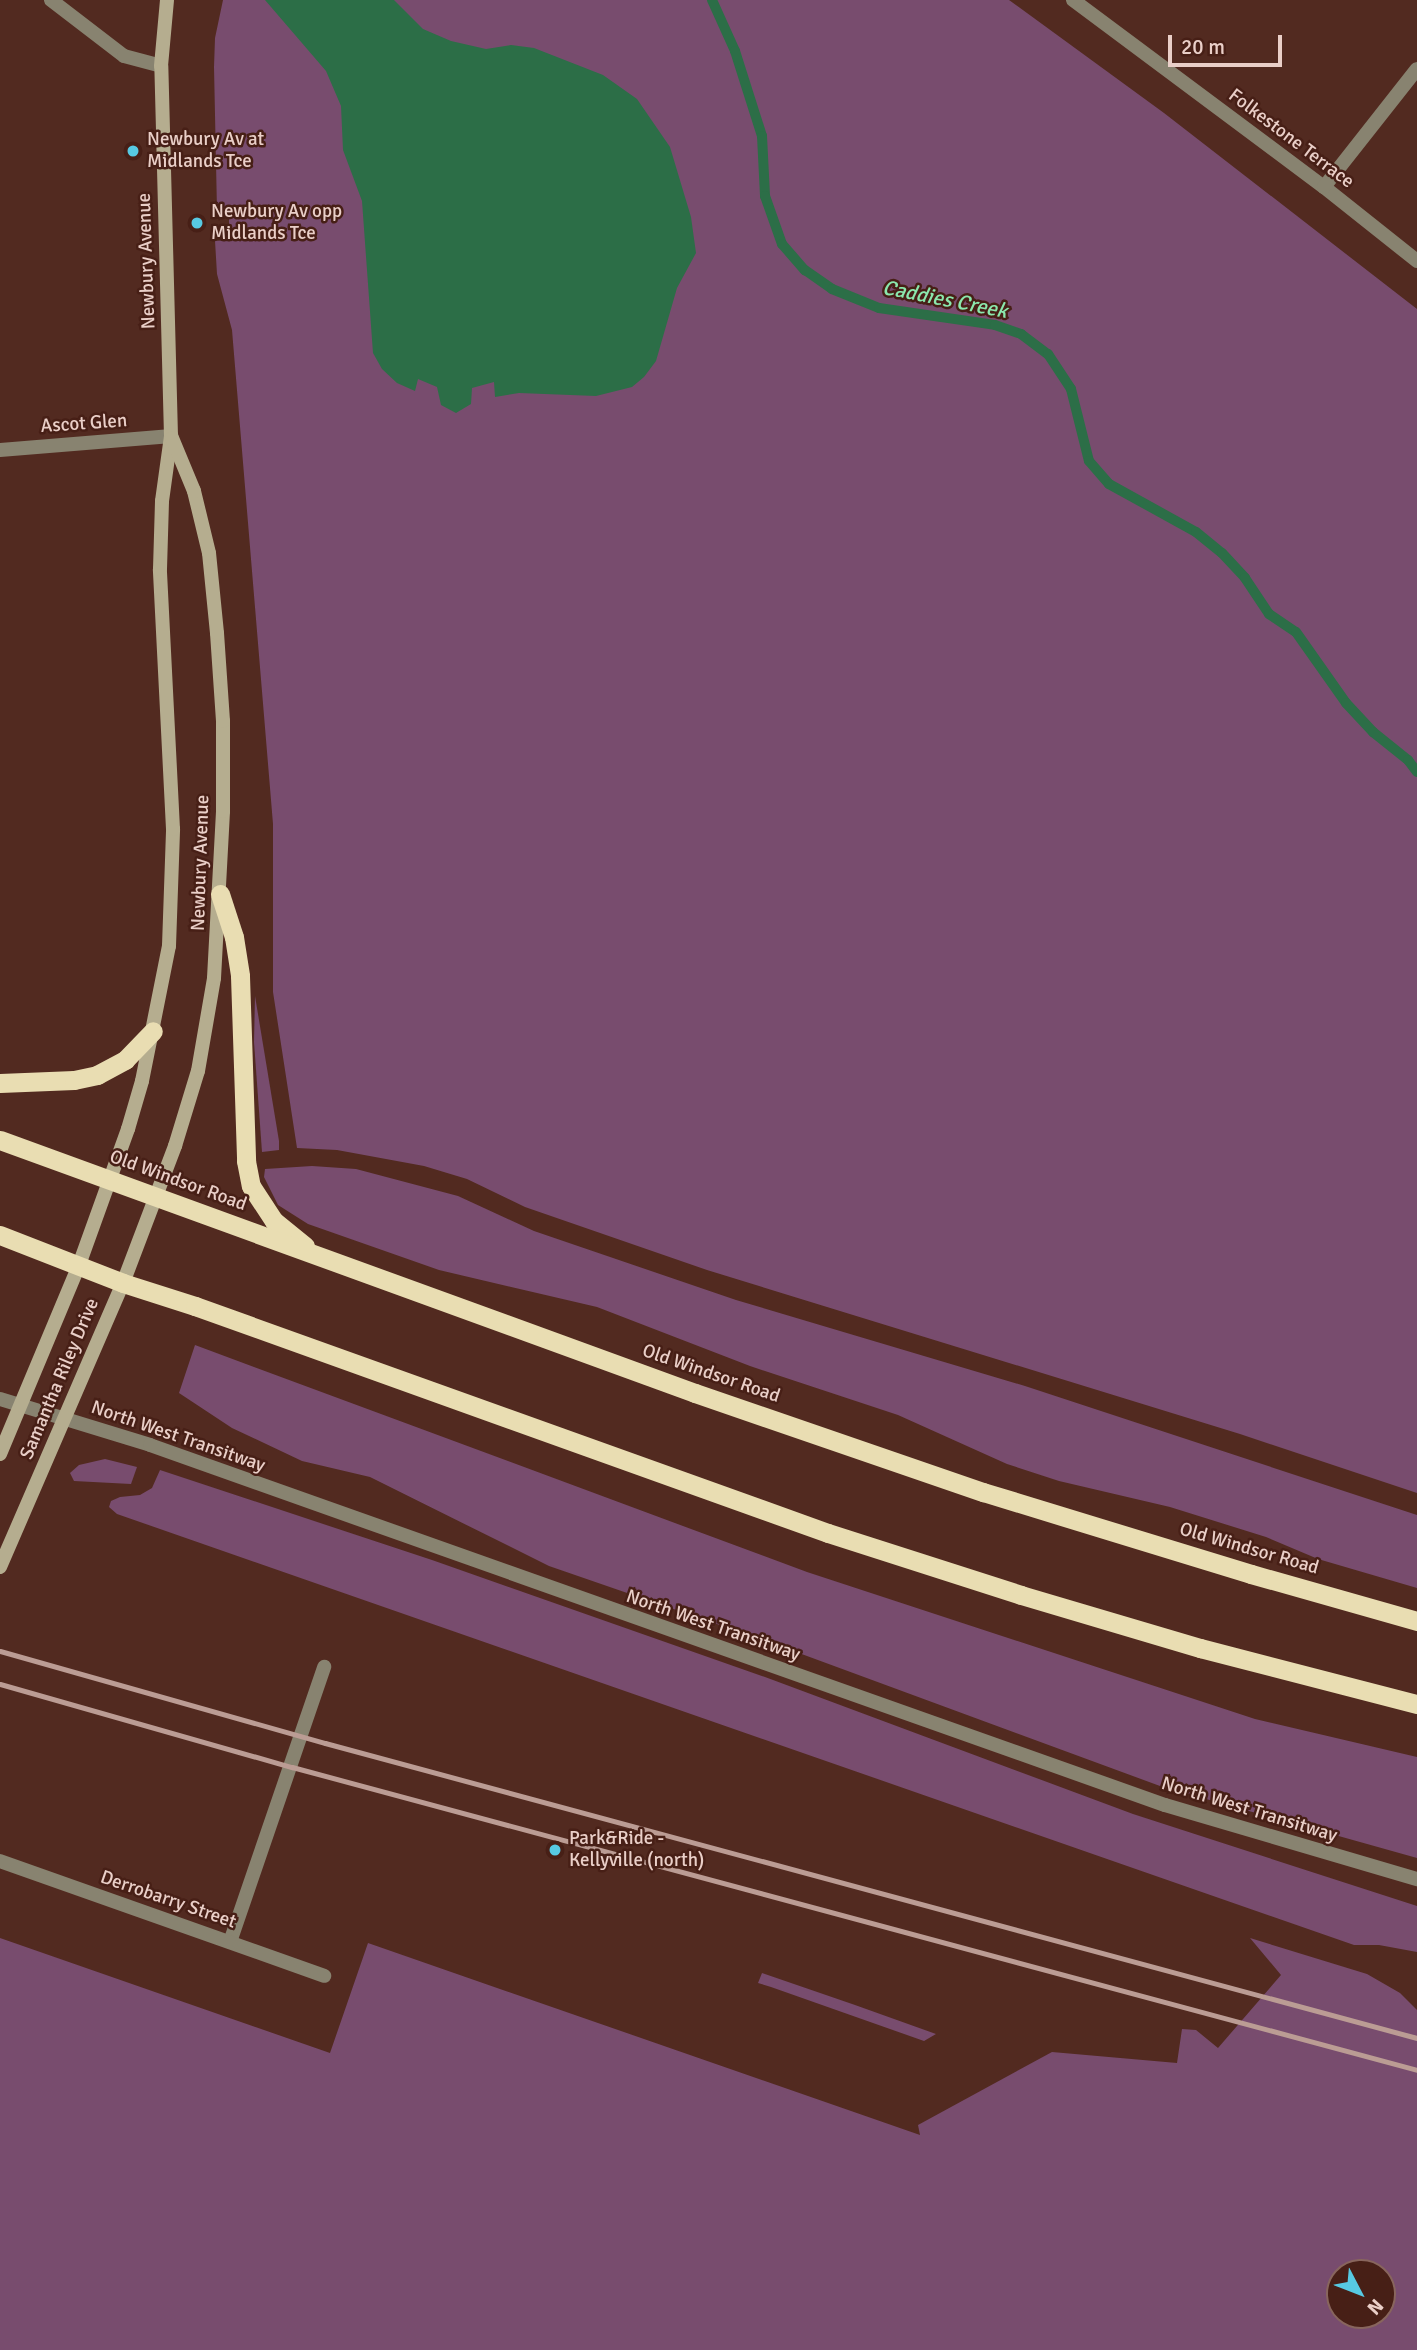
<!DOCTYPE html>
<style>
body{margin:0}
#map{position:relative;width:1417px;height:2350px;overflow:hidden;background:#522a20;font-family:Signika,sans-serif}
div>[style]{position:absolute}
.green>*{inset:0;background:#784c6e}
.water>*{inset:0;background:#2c6e47}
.stream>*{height:10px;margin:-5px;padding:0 5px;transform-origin:5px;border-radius:5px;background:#2c6e47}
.service>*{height:14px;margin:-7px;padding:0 7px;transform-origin:7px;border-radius:7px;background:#888370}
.minor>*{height:14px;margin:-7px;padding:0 7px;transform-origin:7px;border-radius:7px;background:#888370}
.secondary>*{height:14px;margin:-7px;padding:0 7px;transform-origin:7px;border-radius:7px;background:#b5ad8f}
.trunk>*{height:19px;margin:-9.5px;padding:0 9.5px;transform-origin:9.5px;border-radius:9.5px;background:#e9ddb2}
.rail>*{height:5px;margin:-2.5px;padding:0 2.5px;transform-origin:2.5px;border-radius:2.5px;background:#bb9c94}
.dots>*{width:19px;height:19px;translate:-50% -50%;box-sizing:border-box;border:4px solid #471f16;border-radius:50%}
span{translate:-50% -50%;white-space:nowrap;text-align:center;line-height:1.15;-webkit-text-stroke:5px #471f16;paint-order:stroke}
.street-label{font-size:19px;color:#eacfc8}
.poi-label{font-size:19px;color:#eacfc8}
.left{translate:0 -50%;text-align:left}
.water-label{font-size:21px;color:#8be8ad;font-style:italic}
.north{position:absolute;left:1326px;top:2259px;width:70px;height:70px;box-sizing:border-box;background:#471f16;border:2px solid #88655d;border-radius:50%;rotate:132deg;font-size:19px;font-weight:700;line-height:28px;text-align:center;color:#eacfc8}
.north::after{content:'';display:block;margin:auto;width:24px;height:32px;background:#57c9e2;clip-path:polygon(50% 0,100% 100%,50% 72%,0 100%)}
.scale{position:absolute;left:1168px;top:35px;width:114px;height:32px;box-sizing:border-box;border:4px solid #eacfc8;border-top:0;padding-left:9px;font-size:21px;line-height:24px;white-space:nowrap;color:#eacfc8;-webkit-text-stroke:5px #471f16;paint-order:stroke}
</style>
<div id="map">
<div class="green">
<div style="clip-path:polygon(223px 0,1009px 0,1164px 113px,1417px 309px,1417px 1493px,1240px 1434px,707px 1270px,525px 1207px,467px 1179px,424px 1166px,337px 1150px,297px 1148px,273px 992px,273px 824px,232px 330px,217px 274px,215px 241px,229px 240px,229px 211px,217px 211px,214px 67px,215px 38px)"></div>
<div style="clip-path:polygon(255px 996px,279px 1141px,279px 1150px,262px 1152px,254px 1042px)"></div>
<div style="clip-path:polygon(312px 1166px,356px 1169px,458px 1196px,534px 1231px,736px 1300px,1025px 1386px,1417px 1515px,1417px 1588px,1318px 1559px,1266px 1537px,1170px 1507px,1059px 1481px,1007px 1464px,898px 1415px,750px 1366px,597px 1307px,439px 1270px,308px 1224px,278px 1205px,264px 1177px,265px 1169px)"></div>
<div style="clip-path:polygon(195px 1345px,807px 1572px,1255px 1719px,1417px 1757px,1417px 1858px,1160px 1786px,769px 1642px,549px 1566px,370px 1477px,302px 1461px,232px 1428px,179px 1393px)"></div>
<div style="clip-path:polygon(105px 1459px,137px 1467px,131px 1484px,74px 1481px,70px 1473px,79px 1465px)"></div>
<div style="clip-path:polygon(160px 1470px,432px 1560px,765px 1677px,1133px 1814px,1417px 1906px,1417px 1952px,1379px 1945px,1354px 1945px,117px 1514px,109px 1507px,111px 1501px,120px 1497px,140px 1495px,152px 1488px)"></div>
<div style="clip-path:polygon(evenodd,0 1938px,330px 2053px,368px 1943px,920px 2135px,918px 2125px,1052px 2052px,1177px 2063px,1182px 2029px,1196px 2030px,1218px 2048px,1281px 1975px,1250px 1938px,1367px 1974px,1400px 1993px,1417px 2010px,1417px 2350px,0 2350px,0 1938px,1382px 2273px,1382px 2315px,1340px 2315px,1340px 2273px,1382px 2273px)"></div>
<div style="clip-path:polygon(762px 1973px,855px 2005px,936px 2034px,924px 2041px,771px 1987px,758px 1983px)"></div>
</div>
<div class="water">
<div style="clip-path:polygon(265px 0,394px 0,423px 29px,451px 41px,486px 49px,511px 45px,534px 48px,603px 75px,637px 99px,670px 147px,691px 217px,696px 253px,677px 288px,656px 361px,644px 377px,632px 387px,596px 396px,519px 393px,495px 397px,494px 382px,472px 388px,471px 404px,456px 413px,441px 405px,437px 387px,418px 379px,415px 391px,397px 383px,382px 369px,373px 353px,362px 201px,343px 150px,341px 106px,326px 71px)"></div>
</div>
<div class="stream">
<div style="left:712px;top:0;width:56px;rotate:65.7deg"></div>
<div style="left:735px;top:51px;width:89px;rotate:72.4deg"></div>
<div style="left:762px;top:136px;width:60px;rotate:87.1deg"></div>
<div style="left:765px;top:196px;width:51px;rotate:70.5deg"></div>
<div style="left:782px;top:244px;width:35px;rotate:49deg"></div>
<div style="left:805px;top:270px;width:33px;rotate:35deg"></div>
<div style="left:832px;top:289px;width:51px;rotate:22deg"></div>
<div style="left:879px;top:308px;width:117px;rotate:8.3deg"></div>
<div style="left:995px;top:325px;width:28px;rotate:19deg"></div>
<div style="left:1021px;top:334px;width:34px;rotate:37deg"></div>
<div style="left:1048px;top:354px;width:42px;rotate:56.7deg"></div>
<div style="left:1071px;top:389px;width:74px;rotate:76deg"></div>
<div style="left:1089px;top:461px;width:30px;rotate:49deg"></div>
<div style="left:1109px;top:484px;width:99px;rotate:28.9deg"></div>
<div style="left:1196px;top:532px;width:33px;rotate:39deg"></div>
<div style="left:1222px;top:553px;width:34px;rotate:47deg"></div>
<div style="left:1245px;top:578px;width:43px;rotate:56.3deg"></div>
<div style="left:1269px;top:614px;width:32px;rotate:34deg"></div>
<div style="left:1296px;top:632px;width:87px;rotate:54.8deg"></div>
<div style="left:1346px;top:703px;width:40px;rotate:47deg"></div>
<div style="left:1373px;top:732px;width:45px;rotate:38.7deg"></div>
<div style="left:1408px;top:760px;width:15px;rotate:53deg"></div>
</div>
<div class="service">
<div style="left:0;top:1399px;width:157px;rotate:17deg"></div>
<div style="left:150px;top:1445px;width:1077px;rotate:19.53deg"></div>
<div style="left:1165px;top:1805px;width:263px;rotate:16.4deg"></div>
<div style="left:230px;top:1942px;width:291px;rotate:-71.1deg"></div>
</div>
<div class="minor">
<div style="left:51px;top:0;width:92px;rotate:37.5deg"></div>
<div style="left:124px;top:56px;width:38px;rotate:15deg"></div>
<div style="left:1073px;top:0;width:313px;rotate:36.7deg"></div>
<div style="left:1324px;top:187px;width:119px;rotate:38.5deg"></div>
<div style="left:1324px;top:187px;width:150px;rotate:-51.8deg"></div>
<div style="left:0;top:450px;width:172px;rotate:-4.7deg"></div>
<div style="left:0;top:1861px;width:344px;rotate:19.5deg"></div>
</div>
<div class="secondary">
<div style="left:0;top:1454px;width:205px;rotate:-67.3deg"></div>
<div style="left:79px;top:1265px;width:145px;rotate:-70.2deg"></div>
<div style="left:128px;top:1129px;width:50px;rotate:-73.7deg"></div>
<div style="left:142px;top:1081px;width:138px;rotate:-78.7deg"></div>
<div style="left:169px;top:946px;width:117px;rotate:-88deg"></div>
<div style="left:173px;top:829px;width:260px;rotate:-92.9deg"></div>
<div style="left:160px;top:569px;width:68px;rotate:-88.3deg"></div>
<div style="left:162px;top:501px;width:66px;rotate:-82.1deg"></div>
<div style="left:171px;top:436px;width:370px;rotate:-91.5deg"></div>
<div style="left:161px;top:66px;width:66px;rotate:-84.8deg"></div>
<div style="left:0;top:1567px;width:309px;rotate:-66.6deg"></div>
<div style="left:123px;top:1283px;width:147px;rotate:-69.2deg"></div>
<div style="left:175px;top:1146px;width:78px;rotate:-73deg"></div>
<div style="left:198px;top:1071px;width:94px;rotate:-80.2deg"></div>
<div style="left:214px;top:978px;width:167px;rotate:-86.9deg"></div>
<div style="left:223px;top:811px;width:90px;rotate:-90deg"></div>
<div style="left:223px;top:721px;width:88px;rotate:-93.9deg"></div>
<div style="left:217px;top:633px;width:80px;rotate:-95.7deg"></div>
<div style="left:209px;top:553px;width:64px;rotate:-103.6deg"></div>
<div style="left:194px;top:491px;width:57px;rotate:-112.5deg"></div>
</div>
<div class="trunk">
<div style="left:220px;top:894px;width:45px;rotate:72deg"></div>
<div style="left:234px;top:937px;width:39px;rotate:81deg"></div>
<div style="left:240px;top:976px;width:185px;rotate:88.1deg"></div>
<div style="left:246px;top:1161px;width:25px;rotate:79deg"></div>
<div style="left:251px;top:1186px;width:42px;rotate:56.7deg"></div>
<div style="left:274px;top:1221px;width:40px;rotate:39deg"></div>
<div style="left:0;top:1083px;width:74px;rotate:-2.3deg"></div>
<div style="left:74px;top:1080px;width:24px;rotate:-12deg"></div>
<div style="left:97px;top:1075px;width:32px;rotate:-28deg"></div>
<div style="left:125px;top:1060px;width:40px;rotate:-46deg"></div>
<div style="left:0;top:1140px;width:740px;rotate:20deg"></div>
<div style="left:695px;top:1393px;width:305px;rotate:19deg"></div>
<div style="left:983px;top:1492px;width:280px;rotate:17deg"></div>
<div style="left:1251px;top:1574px;width:173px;rotate:15.8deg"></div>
<div style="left:0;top:1235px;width:132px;rotate:21.3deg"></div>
<div style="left:123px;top:1283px;width:76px;rotate:17.7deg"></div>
<div style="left:195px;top:1306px;width:672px;rotate:19.73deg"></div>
<div style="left:828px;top:1533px;width:203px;rotate:17.8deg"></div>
<div style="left:1021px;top:1595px;width:187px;rotate:16.5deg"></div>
<div style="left:1200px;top:1648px;width:224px;rotate:14.5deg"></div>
</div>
<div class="rail">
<div style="left:0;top:1651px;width:338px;rotate:15.8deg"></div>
<div style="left:325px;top:1743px;width:1131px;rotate:15.12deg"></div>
<div style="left:0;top:1684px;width:304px;rotate:15.9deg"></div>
<div style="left:292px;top:1767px;width:1165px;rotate:15.07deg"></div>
</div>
<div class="dots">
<div style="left:133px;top:151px;background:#57c9e2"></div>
<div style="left:197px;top:223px;background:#57c9e2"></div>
<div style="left:555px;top:1850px;background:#57c9e2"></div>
</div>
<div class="street-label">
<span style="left:1291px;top:139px;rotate:37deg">Folkestone Terrace</span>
<span style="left:147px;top:261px;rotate:-92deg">Newbury Avenue</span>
<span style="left:84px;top:424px;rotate:-4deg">Ascot Glen</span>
<span style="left:201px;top:863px;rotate:-88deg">Newbury Avenue</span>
<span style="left:178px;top:1181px;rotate:20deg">Old Windsor Road</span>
<span style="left:711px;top:1374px;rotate:19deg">Old Windsor Road</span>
<span style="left:60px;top:1379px;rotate:-67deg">Samantha Riley Drive</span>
<span style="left:178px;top:1437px;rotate:19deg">North West Transitway</span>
<span style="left:1249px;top:1549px;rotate:16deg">Old Windsor Road</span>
<span style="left:713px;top:1626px;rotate:19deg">North West Transitway</span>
<span style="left:1249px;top:1810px;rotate:17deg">North West Transitway</span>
<span style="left:168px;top:1900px;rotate:19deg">Derrobarry Street</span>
</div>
<div class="poi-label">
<span class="left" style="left:147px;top:151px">Newbury Av at<br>Midlands Tce</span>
<span class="left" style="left:211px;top:223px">Newbury Av opp<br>Midlands Tce</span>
<span class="left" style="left:569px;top:1850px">Park&amp;Ride -<br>Kellyville (north)</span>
</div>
<div class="water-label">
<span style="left:945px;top:299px;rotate:11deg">Caddies Creek</span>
</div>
<div class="north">N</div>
<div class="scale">20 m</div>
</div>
